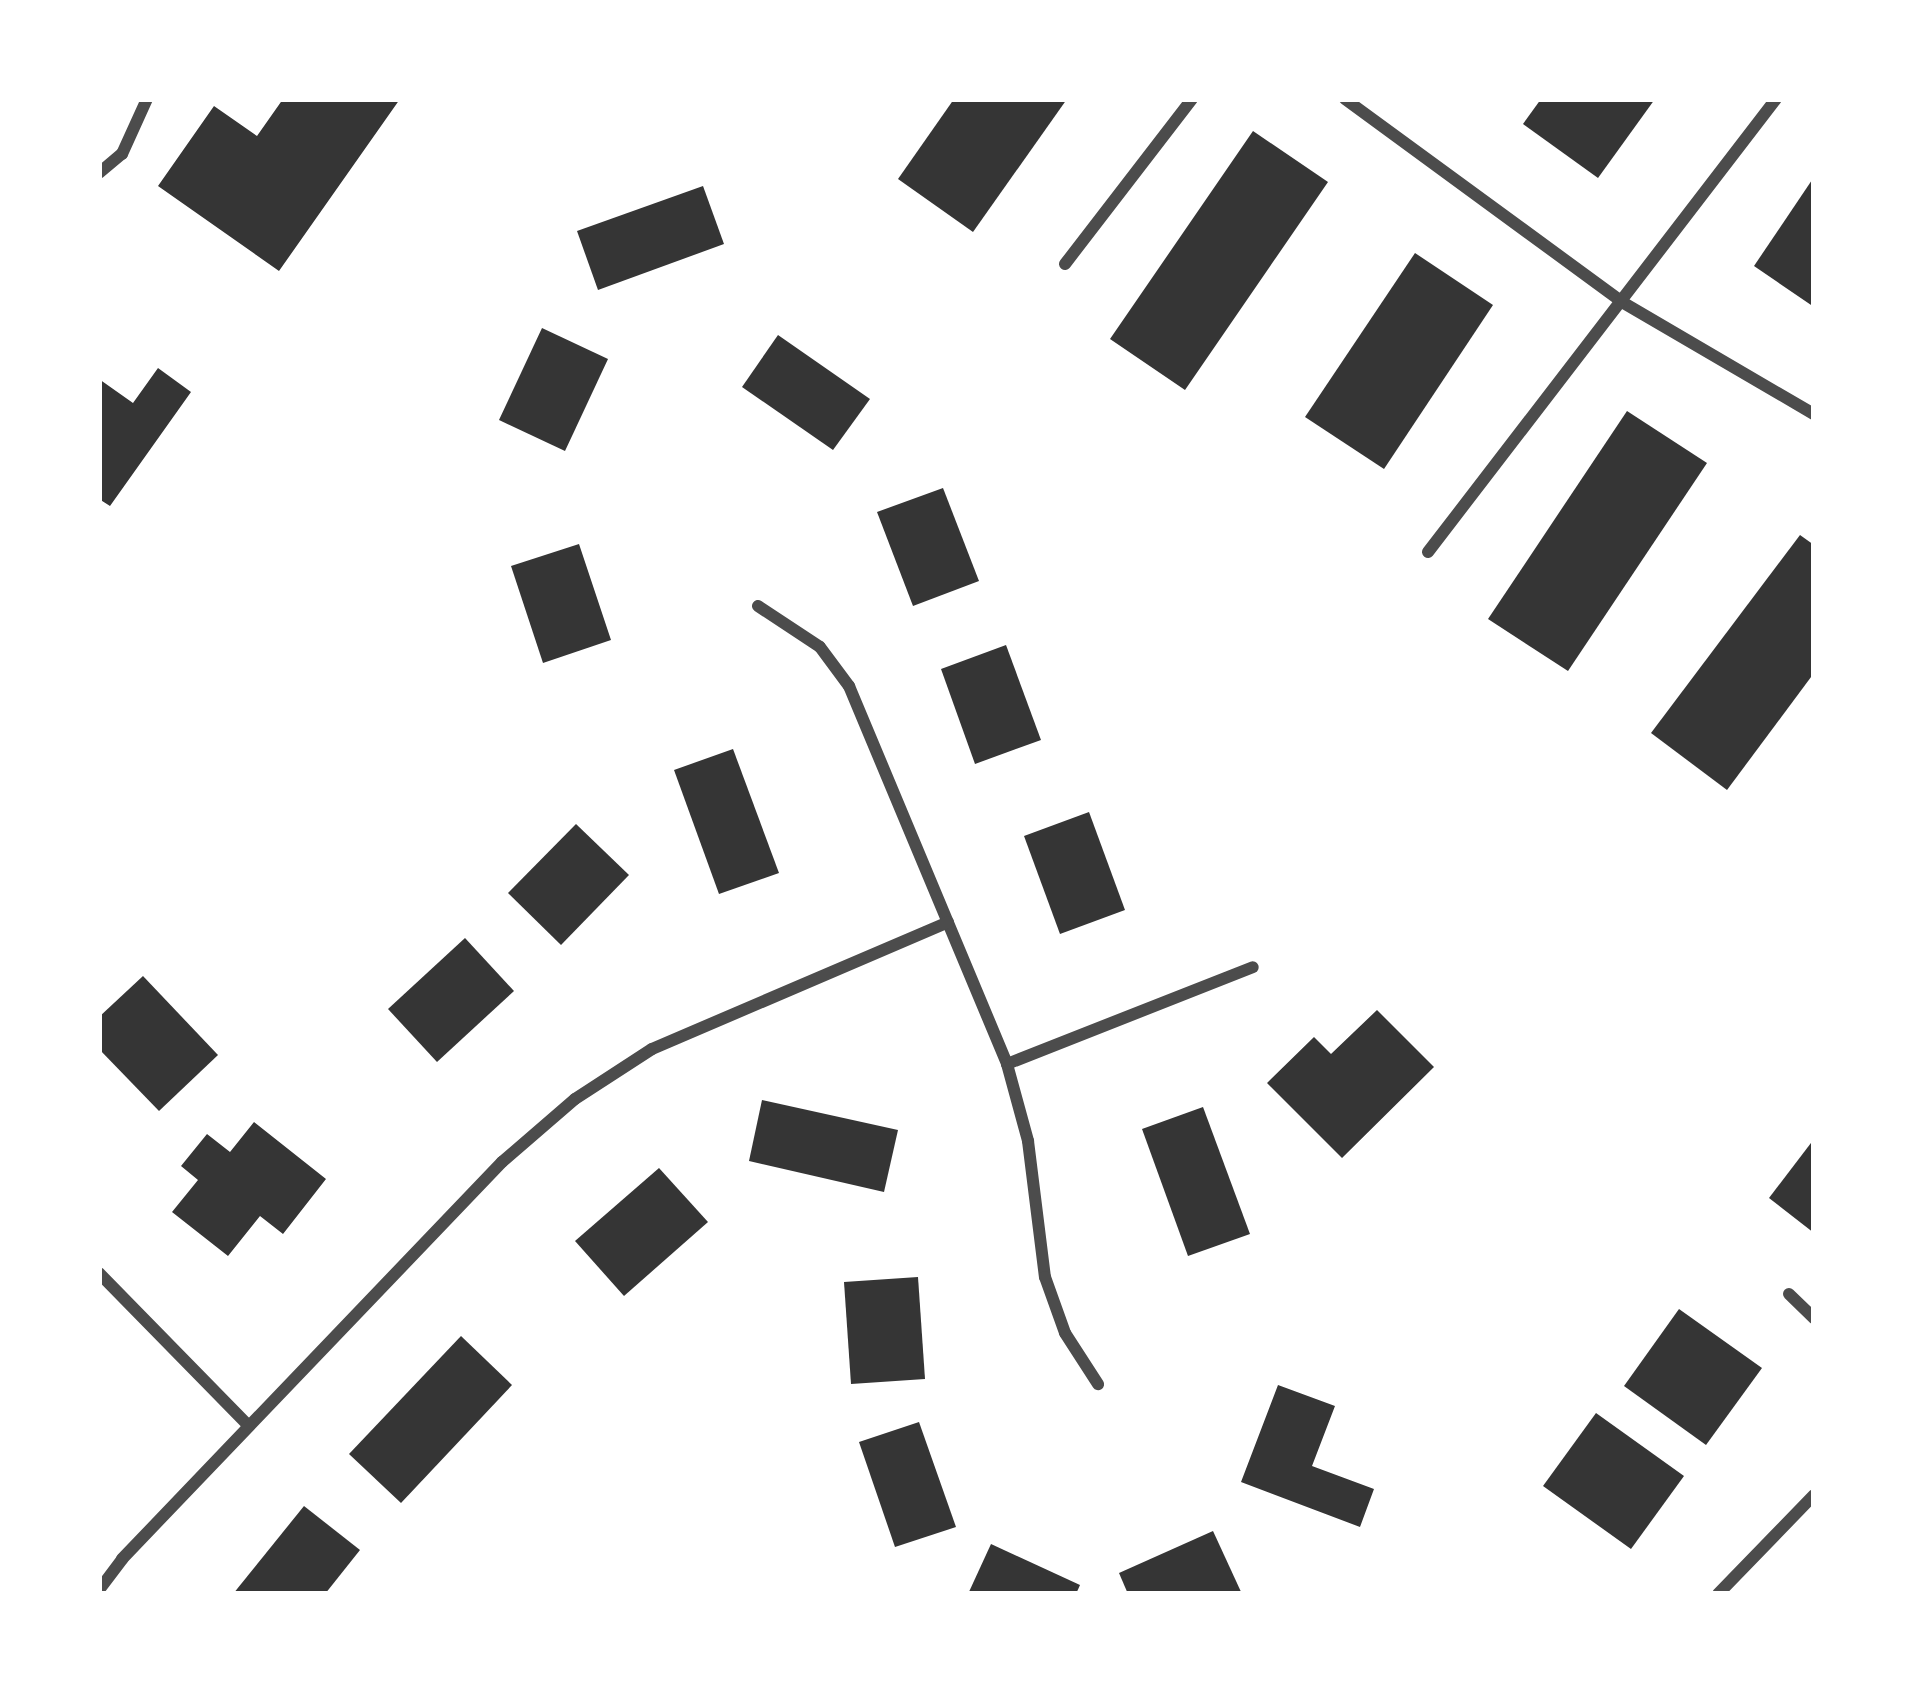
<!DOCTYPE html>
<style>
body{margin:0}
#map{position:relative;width:1913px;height:1693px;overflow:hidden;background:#fff;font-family:Figtree,sans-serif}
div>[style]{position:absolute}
.building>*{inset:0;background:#353535}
.minor>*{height:12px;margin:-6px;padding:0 6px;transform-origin:6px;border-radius:6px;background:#4c4c4c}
span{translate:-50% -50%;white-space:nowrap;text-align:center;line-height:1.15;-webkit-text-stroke:10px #fff;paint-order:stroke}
.frame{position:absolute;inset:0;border:102px solid #fff;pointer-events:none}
</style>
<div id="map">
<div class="building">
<div style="clip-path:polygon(283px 99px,400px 99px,279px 271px,158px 186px,214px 106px,257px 136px)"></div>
<div style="clip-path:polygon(954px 99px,1067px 99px,973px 232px,898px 179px)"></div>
<div style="clip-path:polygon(1541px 99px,1655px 99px,1598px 178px,1523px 124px)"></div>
<div style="clip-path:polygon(1253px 131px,1328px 182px,1185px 390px,1110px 339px)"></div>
<div style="clip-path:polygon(1814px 177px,1814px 307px,1754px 266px)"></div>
<div style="clip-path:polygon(703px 186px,724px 244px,598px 290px,577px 231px)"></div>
<div style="clip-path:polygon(1415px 253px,1493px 305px,1384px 469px,1305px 417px)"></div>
<div style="clip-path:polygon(542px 328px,608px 359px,565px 451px,499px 420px)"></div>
<div style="clip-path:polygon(778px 335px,870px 399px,833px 450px,742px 387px)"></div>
<div style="clip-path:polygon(158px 368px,191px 392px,110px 506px,99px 499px,99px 379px,133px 403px)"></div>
<div style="clip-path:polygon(1627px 411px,1707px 463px,1568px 671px,1488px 619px)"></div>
<div style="clip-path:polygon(943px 488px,979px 581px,913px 606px,877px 512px)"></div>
<div style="clip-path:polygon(1800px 535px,1814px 545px,1814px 673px,1727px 790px,1651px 733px)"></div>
<div style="clip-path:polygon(579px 544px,611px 640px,543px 663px,511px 566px)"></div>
<div style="clip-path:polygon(1006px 645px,1041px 740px,975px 764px,941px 669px)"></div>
<div style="clip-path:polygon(733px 749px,779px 873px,719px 894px,674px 770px)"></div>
<div style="clip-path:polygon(1089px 812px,1125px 910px,1060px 934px,1024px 836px)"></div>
<div style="clip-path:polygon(576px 824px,629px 875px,561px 945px,508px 893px)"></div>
<div style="clip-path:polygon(465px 938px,514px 991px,437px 1062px,388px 1009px)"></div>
<div style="clip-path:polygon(143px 976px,218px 1055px,159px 1111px,99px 1049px,99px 1017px)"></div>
<div style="clip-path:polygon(1377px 1010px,1434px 1067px,1342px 1158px,1267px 1083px,1314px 1037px,1331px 1054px)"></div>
<div style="clip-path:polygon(762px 1100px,898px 1130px,884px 1192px,749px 1161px)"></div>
<div style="clip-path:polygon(1203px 1107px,1250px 1234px,1188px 1256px,1142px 1129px)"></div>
<div style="clip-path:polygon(254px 1122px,326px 1179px,283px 1234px,260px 1216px,228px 1256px,172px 1212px,198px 1180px,181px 1166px,207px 1134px,230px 1152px)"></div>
<div style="clip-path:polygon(1814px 1139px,1814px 1233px,1769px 1198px)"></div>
<div style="clip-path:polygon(659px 1168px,708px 1222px,624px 1296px,575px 1241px)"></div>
<div style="clip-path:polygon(918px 1277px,925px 1379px,851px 1384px,844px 1282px)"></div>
<div style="clip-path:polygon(1679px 1309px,1762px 1368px,1706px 1445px,1624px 1386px)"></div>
<div style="clip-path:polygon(461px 1336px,512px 1385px,401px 1503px,349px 1454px)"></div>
<div style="clip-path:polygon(1278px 1385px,1335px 1406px,1312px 1466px,1374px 1489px,1360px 1527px,1241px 1482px)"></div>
<div style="clip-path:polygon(1596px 1413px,1684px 1476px,1631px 1549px,1543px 1486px)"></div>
<div style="clip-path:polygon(919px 1422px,956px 1527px,895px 1547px,859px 1442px)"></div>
<div style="clip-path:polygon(304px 1506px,360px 1550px,325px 1594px,233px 1594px)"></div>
<div style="clip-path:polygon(1213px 1531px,1242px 1594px,1128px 1594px,1119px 1573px)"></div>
<div style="clip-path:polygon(991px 1544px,1080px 1585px,1076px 1594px,968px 1594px)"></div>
</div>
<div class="minor">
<div style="left:1345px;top:99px;width:343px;rotate:36.2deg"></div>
<div style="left:1622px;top:302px;width:222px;rotate:30.3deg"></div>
<div style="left:99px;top:173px;width:30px;rotate:-40deg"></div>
<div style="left:122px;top:154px;width:60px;rotate:-65.6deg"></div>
<div style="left:1065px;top:264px;width:208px;rotate:-52.4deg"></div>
<div style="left:1428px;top:552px;width:571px;rotate:-52.47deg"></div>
<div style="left:758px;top:606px;width:74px;rotate:33.5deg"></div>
<div style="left:820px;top:647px;width:49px;rotate:53.4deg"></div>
<div style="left:849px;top:686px;width:410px;rotate:67.3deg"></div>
<div style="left:1007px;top:1064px;width:80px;rotate:74.7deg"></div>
<div style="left:1028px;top:1141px;width:137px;rotate:82.9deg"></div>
<div style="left:1045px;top:1277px;width:59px;rotate:70.3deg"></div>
<div style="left:1065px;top:1333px;width:61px;rotate:57.1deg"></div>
<div style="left:1007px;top:1064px;width:264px;rotate:-21.5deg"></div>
<div style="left:99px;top:1273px;width:214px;rotate:45.6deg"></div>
<div style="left:1789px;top:1294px;width:35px;rotate:44deg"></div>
<div style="left:99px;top:1590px;width:39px;rotate:-53deg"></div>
<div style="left:122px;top:1559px;width:550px;rotate:-46.25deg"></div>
<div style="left:502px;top:1162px;width:96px;rotate:-40.8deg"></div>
<div style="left:575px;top:1099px;width:92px;rotate:-33deg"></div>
<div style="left:652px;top:1049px;width:322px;rotate:-23.2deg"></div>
<div style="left:1718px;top:1594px;width:138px;rotate:-45.9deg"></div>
</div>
<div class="frame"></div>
</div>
